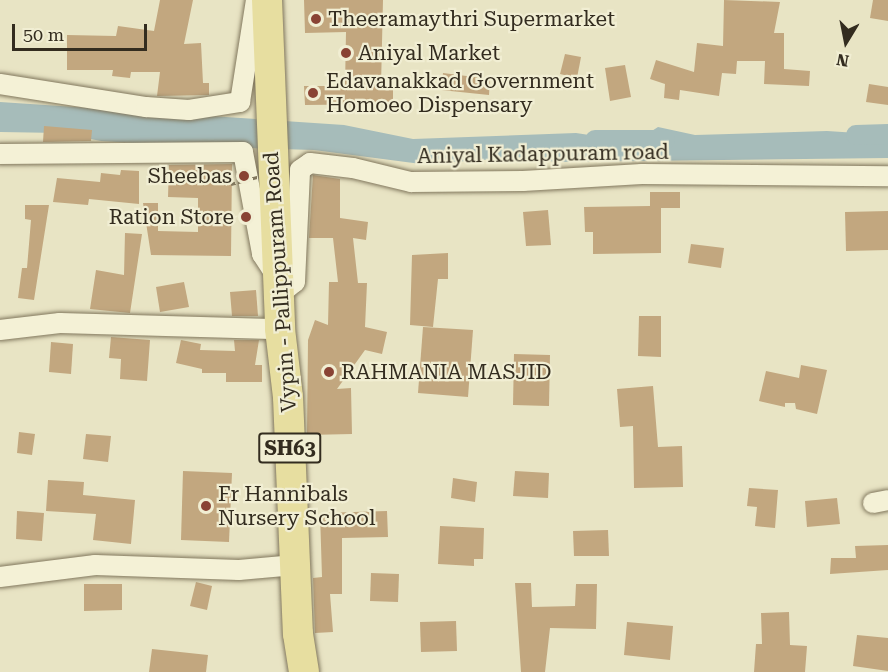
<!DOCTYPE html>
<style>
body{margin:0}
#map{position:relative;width:888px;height:672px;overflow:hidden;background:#e8e4c4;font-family:"Roboto Serif",serif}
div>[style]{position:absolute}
.water>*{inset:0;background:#a6bcba}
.canal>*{height:20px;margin:-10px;padding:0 10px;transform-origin:10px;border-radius:10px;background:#a6bcba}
.building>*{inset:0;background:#c2a77f}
.roads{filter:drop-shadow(0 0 2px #81775d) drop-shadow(0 0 2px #81775d)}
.street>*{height:20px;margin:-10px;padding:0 10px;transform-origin:10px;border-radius:10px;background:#f4f1d6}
.primary>*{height:30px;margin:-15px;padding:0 15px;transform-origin:15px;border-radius:15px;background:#e7dea0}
.path-bridge>*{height:3px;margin-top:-1.5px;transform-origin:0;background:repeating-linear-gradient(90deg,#81775d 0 4.5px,transparent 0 7.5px)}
.dots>*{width:16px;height:16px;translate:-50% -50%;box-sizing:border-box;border:3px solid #f1eed3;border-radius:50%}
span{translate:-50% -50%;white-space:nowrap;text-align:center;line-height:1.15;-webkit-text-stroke:4.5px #f1eed3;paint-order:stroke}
.shield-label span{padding:2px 4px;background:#f1eed3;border:2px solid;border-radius:4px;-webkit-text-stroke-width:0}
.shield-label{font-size:20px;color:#332c1f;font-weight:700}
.poi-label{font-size:21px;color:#332c1f}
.left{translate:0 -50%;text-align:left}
.right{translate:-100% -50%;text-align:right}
.street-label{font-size:21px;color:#332c1f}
.north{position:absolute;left:816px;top:12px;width:60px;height:60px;-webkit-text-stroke:4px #f1eed3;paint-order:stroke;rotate:190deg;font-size:16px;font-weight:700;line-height:24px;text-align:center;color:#332c1f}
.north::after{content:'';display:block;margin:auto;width:21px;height:27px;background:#332c1f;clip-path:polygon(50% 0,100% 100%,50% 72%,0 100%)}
.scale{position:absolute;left:12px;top:24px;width:135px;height:27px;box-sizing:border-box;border:3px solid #332c1f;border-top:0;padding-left:8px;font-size:18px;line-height:21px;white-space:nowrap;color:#332c1f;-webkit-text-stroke:4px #f1eed3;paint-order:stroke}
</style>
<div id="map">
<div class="water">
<div style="clip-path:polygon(0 102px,344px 125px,413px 139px,576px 133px,635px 142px,658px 127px,695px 135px,827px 131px,888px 135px,888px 158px,555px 162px,528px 157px,421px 164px,314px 150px,181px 146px,101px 141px,60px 133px,0 132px)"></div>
</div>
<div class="canal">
<div style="left:856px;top:135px;width:32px;rotate:-2deg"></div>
<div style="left:595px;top:140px;width:70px"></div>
</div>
<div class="building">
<div style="clip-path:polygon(160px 0,193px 0,184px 44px,201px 43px,203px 83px,209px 83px,209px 95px,157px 96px,160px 72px,131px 72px,130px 78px,112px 76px,113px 70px,67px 70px,67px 35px,116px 36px,118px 26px,154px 31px)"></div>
<div style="clip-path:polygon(304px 0,383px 0,381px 86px,393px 86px,393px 104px,305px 105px,304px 86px,345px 86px,346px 32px,305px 33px)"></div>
<div style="clip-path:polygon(724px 0,780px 2px,774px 33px,784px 33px,784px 69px,810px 71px,809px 86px,764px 84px,765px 61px,737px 61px,736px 74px,722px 73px,719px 96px,680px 90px,679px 100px,664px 98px,665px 84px,650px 79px,656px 60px,694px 72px,697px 43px,723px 46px)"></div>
<div style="clip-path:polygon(873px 0,888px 0,888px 21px,870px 18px)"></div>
<div style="clip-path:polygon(565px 54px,581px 57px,577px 78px,560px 74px)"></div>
<div style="clip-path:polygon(625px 65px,631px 97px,610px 101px,605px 68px)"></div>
<div style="clip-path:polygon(443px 73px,490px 79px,489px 95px,441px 90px)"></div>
<div style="clip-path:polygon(869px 84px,888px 87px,888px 105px,866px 102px)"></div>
<div style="clip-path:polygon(44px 126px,92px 130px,91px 141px,43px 142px)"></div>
<div style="clip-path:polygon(232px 164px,231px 256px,151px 255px,143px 203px,158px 203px,158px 231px,198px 232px,198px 198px,168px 197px,169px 165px)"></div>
<div style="clip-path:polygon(121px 170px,139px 171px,139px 204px,89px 199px,88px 205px,53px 202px,57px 178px,100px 182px,101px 173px,120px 175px)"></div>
<div style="clip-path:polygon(313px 175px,340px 179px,340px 218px,368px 222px,366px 240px,353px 238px,358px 283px,367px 283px,365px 327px,387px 332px,382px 354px,365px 350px,337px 389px,351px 388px,352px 434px,307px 435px,308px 340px,315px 320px,328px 325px,329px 282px,338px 282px,333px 238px,309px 238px)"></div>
<div style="clip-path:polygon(650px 192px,680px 192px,680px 208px,661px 208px,661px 253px,593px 254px,593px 232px,585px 232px,584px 207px,650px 206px)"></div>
<div style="clip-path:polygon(25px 205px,49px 205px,34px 300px,18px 298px,22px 268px,27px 268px,31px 220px,25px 219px)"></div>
<div style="clip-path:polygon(548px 210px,551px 245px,526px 246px,523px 212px)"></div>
<div style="clip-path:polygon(888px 211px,888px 250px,846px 251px,845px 212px)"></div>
<div style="clip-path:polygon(125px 233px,142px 234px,130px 313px,90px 309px,96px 270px,124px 275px)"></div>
<div style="clip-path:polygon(691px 244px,724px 248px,721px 268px,688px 263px)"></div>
<div style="clip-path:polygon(448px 253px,448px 279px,438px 279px,433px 327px,410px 325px,412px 255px)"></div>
<div style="clip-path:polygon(184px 282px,189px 307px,160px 312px,156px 287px)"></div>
<div style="clip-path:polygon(256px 290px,258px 316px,232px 316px,230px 292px)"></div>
<div style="clip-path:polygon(639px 316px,661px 316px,661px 357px,638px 356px)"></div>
<div style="clip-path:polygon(423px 327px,473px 330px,468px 397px,418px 393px)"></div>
<div style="clip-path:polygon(111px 337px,150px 340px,147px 381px,120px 379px,121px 359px,109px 358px)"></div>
<div style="clip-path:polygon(181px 340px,201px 344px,200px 350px,235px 351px,234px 340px,259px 340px,255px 365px,262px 365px,262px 382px,226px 382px,226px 373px,202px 373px,202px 369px,176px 363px)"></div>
<div style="clip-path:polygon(51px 342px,73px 344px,71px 374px,49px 372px)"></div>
<div style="clip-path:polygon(514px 354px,550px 355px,549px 406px,513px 405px)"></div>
<div style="clip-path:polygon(801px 365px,827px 370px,817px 414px,796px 409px,795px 403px,785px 403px,785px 407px,759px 401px,766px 371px,799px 378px)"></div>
<div style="clip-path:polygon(653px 386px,658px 447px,682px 446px,683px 487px,634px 488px,633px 426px,620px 427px,617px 389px)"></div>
<div style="clip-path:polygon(19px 432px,35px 434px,32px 455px,17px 453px)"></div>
<div style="clip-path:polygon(86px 434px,111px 436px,108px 462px,83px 459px)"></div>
<div style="clip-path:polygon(183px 471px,232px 473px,229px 542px,181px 540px)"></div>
<div style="clip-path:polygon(515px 471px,549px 473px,548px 498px,513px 496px)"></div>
<div style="clip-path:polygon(453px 478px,477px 482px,475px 502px,451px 498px)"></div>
<div style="clip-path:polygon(48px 480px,84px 482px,83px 495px,135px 500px,131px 544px,93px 540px,96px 514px,46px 511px)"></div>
<div style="clip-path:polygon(749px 488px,778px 490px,775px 528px,755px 526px,757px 507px,747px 506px)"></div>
<div style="clip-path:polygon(837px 498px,840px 524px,807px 527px,805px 501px)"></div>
<div style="clip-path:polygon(17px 511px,44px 513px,42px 541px,16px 539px)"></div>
<div style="clip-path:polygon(387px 511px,388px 537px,342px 538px,342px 594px,330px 594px,333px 632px,315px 633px,313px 578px,322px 577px,320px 513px)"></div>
<div style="clip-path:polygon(440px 526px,484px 528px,483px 559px,474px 559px,474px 566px,438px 564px)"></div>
<div style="clip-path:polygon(608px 530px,609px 556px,574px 556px,573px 531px)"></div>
<div style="clip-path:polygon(888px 545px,888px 570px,830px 574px,831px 558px,856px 558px,855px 546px)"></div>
<div style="clip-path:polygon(371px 573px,399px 574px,398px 602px,370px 601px)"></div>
<div style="clip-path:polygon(196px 582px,212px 586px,207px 610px,190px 606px)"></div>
<div style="clip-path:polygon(515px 583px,531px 583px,532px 607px,575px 606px,576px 584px,597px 584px,596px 629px,550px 628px,545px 672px,521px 672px)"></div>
<div style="clip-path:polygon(84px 584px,122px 584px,122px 610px,84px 611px)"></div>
<div style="clip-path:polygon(789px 612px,790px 645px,807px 646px,805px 672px,754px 672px,756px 644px,762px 644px,761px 613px)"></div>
<div style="clip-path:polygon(456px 621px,457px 651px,421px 652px,420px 622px)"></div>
<div style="clip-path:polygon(627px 622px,673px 626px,670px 660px,624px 655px)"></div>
<div style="clip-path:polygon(857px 635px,888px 638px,888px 671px,853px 666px)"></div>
<div style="clip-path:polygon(152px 649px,208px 655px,206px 672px,149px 672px)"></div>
</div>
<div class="roads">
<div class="street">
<div style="left:0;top:84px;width:148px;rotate:9deg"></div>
<div style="left:146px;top:107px;width:43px;rotate:4deg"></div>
<div style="left:189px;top:110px;width:52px;rotate:-8.9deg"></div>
<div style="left:240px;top:102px;width:103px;rotate:-81.1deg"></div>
<div style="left:0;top:154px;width:243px;rotate:-0.5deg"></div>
<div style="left:243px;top:152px;width:104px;rotate:79.4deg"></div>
<div style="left:262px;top:254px;width:24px;rotate:57deg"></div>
<div style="left:280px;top:294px;width:19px;rotate:-39deg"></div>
<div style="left:295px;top:282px;width:112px;rotate:-87.4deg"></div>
<div style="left:300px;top:170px;width:12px;rotate:-35deg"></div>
<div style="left:310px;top:163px;width:43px;rotate:6.6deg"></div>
<div style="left:353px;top:168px;width:60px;rotate:13.6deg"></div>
<div style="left:411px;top:182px;width:112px;rotate:-0.5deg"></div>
<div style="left:523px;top:181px;width:119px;rotate:-3.4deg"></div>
<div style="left:642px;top:174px;width:246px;rotate:0.5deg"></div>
<div style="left:0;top:330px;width:60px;rotate:-6.7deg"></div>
<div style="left:60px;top:323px;width:220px;rotate:1.6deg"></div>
<div style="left:873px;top:503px;width:15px;rotate:-11deg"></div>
<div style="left:0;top:577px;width:96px;rotate:-7.2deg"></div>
<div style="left:95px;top:565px;width:144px;rotate:2deg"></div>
<div style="left:239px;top:570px;width:56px;rotate:-5.1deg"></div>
</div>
<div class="primary">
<div style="left:267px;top:0;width:329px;rotate:87.7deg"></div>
<div style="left:280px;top:329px;width:68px;rotate:83.3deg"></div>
<div style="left:288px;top:397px;width:237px;rotate:87.6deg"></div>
<div style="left:298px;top:634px;width:38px;rotate:81deg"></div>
</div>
</div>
<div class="path-bridge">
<div style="left:231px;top:184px;width:28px;rotate:-15deg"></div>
</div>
<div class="dots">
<div style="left:316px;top:19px;background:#894334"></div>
<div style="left:346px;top:53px;background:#894334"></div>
<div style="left:313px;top:93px;background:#894334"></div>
<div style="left:244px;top:176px;background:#894334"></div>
<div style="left:246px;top:217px;background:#894334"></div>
<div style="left:329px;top:372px;background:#894334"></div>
<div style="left:206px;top:506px;background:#894334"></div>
</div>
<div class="shield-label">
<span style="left:290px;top:448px">SH63</span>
</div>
<div class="poi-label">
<span class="left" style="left:328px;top:19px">Theeramaythri Supermarket</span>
<span class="left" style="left:358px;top:53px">Aniyal Market</span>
<span class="left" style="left:326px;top:93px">Edavanakkad Government<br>Homoeo Dispensary</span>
<span class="right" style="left:232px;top:176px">Sheebas</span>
<span class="right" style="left:234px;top:217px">Ration Store</span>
<span class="left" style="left:341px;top:372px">RAHMANIA MASJID</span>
<span class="left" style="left:218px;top:506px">Fr Hannibals<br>Nursery School</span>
</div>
<div class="street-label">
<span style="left:543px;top:154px;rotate:-1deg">Aniyal Kadappuram road</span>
<span style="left:280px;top:282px;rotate:-94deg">Vypin - Pallippuram Road</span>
</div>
<div class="north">N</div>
<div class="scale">50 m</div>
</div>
